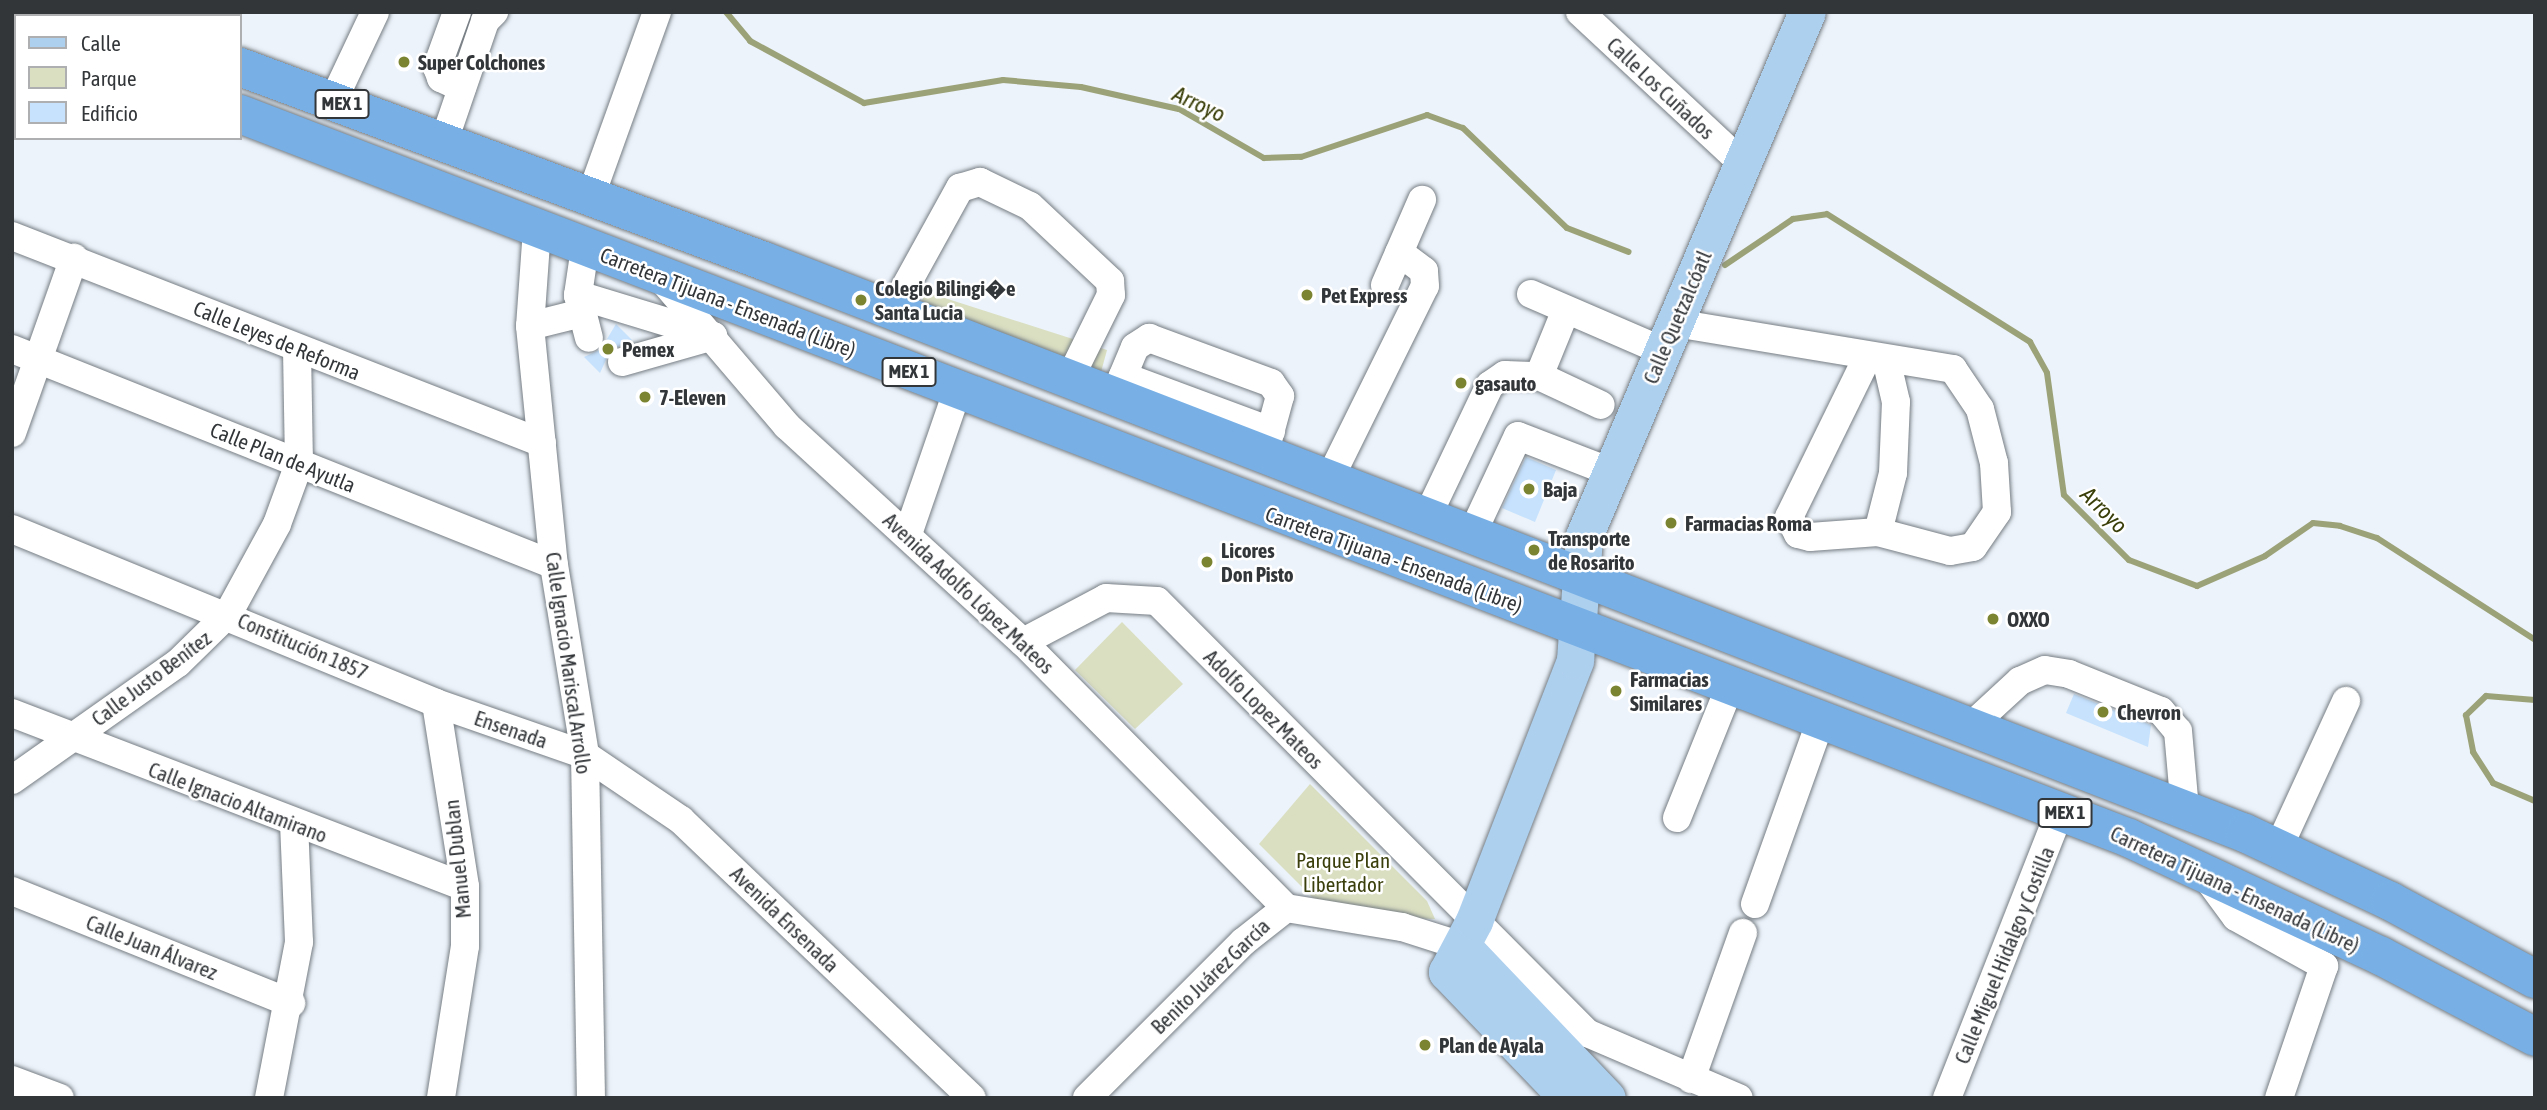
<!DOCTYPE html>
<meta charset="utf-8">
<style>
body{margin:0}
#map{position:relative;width:2547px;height:1110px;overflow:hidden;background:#ecf3fa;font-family:"Asap Condensed",sans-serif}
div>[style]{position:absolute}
.green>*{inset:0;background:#dadfc1}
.stream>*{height:6px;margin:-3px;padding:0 3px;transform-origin:3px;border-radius:3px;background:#9ca278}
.building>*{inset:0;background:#c6e2fd}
.roads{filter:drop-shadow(0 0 2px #767d83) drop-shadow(0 0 2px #767d83)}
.minor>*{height:28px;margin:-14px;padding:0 14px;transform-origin:14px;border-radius:14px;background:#fff}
.major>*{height:37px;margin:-18.5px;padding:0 18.5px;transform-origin:18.5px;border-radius:18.5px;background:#aed0ef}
.highway>*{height:38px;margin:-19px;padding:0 19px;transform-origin:19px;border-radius:19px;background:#78b0e5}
.dots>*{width:19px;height:19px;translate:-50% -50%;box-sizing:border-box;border:4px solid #fff;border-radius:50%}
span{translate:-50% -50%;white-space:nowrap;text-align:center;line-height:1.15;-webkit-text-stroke:5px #fff;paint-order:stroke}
.shield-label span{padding:2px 5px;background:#fff;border:2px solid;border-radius:5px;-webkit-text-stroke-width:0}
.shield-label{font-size:19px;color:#333639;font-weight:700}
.poi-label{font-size:21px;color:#333639;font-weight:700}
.left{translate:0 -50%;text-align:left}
.street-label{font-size:21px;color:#333639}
.park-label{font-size:21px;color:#3a3f0c}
.water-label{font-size:23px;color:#393e09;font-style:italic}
.frame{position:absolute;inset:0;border:14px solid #333639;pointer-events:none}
.legend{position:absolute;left:14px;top:14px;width:228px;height:126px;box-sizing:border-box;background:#fff;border:2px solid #adafb0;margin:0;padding:9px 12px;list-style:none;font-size:21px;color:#333639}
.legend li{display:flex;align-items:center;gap:14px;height:35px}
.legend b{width:35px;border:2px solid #adafb0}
</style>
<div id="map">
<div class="green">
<div style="clip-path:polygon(926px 292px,1107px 350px,1101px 372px,919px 306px)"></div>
<div style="clip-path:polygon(1122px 622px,1183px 684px,1135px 729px,1075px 670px)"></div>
<div style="clip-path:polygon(1310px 784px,1427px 901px,1435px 919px,1331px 916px,1259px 844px)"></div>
</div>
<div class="stream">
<div style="left:726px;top:12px;width:38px;rotate:50deg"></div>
<div style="left:750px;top:41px;width:130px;rotate:28.5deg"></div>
<div style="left:864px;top:103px;width:141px;rotate:-9.4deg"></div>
<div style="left:1003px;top:80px;width:78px;rotate:5.1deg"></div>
<div style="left:1081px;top:87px;width:100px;rotate:12.7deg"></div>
<div style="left:1179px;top:109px;width:98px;rotate:30deg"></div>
<div style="left:1264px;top:158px;width:37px;rotate:-2deg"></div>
<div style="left:1301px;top:157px;width:133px;rotate:-18.4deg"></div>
<div style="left:1427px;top:115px;width:38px;rotate:20deg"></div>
<div style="left:1463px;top:128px;width:144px;rotate:43.9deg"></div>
<div style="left:1567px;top:228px;width:66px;rotate:21.2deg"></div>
<div style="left:1725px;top:265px;width:82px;rotate:-34.1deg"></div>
<div style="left:1793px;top:219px;width:34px;rotate:-8deg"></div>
<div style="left:1827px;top:214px;width:240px;rotate:32.2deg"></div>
<div style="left:2030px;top:342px;width:35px;rotate:61deg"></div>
<div style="left:2047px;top:373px;width:123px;rotate:82.1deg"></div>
<div style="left:2064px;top:495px;width:92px;rotate:45deg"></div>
<div style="left:2129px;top:560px;width:73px;rotate:20.9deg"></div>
<div style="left:2197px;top:586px;width:74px;rotate:-23.8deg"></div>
<div style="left:2265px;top:556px;width:58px;rotate:-34.5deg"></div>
<div style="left:2313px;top:523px;width:27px;rotate:6deg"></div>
<div style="left:2340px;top:526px;width:39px;rotate:18deg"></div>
<div style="left:2377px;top:538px;width:188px;rotate:32.8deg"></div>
<div style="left:2535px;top:700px;width:49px;rotate:-175.3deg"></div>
<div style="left:2486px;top:696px;width:28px;rotate:136deg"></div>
<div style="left:2466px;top:715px;width:38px;rotate:79deg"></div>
<div style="left:2473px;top:752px;width:37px;rotate:57deg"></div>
<div style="left:2493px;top:783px;width:46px;rotate:23.2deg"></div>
</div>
<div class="building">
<div style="clip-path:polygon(616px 324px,632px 340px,610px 351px,600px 373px,584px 357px,601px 349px)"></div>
<div style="clip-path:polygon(1526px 457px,1556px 470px,1535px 522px,1502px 508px)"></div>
<div style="clip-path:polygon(2074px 694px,2151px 725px,2148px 747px,2066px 713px)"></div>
</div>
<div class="roads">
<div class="minor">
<div style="left:457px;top:12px;width:59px;rotate:110deg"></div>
<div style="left:437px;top:67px;width:12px;rotate:70deg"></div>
<div style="left:441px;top:78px;width:23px;rotate:25deg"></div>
<div style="left:1580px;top:12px;width:223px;rotate:43deg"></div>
<div style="left:12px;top:65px;width:4px;rotate:27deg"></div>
<div style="left:333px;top:101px;width:98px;rotate:-64.7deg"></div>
<div style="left:444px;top:141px;width:127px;rotate:-71.1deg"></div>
<div style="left:485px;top:21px;width:13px;rotate:-45deg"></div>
<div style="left:590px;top:198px;width:198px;rotate:-70.2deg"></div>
<div style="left:537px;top:229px;width:97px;rotate:94.1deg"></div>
<div style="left:530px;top:326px;width:240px;rotate:84.3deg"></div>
<div style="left:554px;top:565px;width:193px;rotate:80.7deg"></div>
<div style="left:585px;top:755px;width:343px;rotate:89deg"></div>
<div style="left:12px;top:236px;width:569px;rotate:21.33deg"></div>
<div style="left:585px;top:248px;width:48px;rotate:98.5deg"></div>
<div style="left:578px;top:295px;width:44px;rotate:75.7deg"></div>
<div style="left:659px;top:276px;width:197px;rotate:49.5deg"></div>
<div style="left:787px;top:426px;width:320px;rotate:42.5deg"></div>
<div style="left:1023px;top:642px;width:374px;rotate:45.3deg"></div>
<div style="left:1385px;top:285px;width:93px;rotate:-66.5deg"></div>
<div style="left:1531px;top:294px;width:144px;rotate:23.4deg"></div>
<div style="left:578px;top:295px;width:141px;rotate:16.9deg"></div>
<div style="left:892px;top:311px;width:141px;rotate:-61.1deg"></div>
<div style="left:960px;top:188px;width:21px;rotate:-17deg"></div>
<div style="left:980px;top:182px;width:55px;rotate:25.6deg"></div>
<div style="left:1030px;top:206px;width:110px;rotate:43.2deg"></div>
<div style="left:1110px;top:281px;width:14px;rotate:86deg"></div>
<div style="left:1111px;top:295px;width:95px;rotate:116.3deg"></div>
<div style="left:1675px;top:323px;width:282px;rotate:9.4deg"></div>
<div style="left:1953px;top:369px;width:48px;rotate:56deg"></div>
<div style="left:1980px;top:409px;width:56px;rotate:75.5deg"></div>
<div style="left:1994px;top:463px;width:49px;rotate:86.5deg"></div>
<div style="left:1997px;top:512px;width:42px;rotate:124.4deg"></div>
<div style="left:1973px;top:547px;width:23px;rotate:170deg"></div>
<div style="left:1950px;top:551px;width:74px;rotate:-165.2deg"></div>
<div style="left:1878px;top:532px;width:61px;rotate:-75.7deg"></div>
<div style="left:1893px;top:473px;width:71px;rotate:-87.6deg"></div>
<div style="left:1896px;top:402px;width:44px;rotate:-103.1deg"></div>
<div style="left:530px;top:326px;width:54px;rotate:-14deg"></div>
<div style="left:12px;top:349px;width:583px;rotate:21.73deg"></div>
<div style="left:1867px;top:358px;width:177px;rotate:116.1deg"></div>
<div style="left:1789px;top:517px;width:19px;rotate:62deg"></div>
<div style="left:1798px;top:534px;width:12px;rotate:14deg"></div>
<div style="left:1810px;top:537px;width:68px;rotate:-4.2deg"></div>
<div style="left:622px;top:362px;width:95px;rotate:-15.9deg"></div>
<div style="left:1123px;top:376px;width:158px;rotate:20.4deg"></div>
<div style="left:1539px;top:376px;width:71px;rotate:-67.8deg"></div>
<div style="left:1114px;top:397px;width:54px;rotate:-67.2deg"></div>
<div style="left:1135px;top:347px;width:17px;rotate:-33deg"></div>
<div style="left:1149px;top:338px;width:130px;rotate:20.2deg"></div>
<div style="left:1271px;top:383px;width:16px;rotate:55deg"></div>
<div style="left:1280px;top:396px;width:61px;rotate:105.2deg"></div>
<div style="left:12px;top:433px;width:186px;rotate:-70.5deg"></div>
<div style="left:1329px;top:480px;width:216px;rotate:-63.7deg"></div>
<div style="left:1425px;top:286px;width:15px;rotate:-94deg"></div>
<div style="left:1424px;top:271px;width:31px;rotate:-143deg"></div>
<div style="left:1427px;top:517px;width:146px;rotate:-64.5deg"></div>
<div style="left:1490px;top:385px;width:18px;rotate:-34deg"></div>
<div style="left:1505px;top:375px;width:34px;rotate:2deg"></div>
<div style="left:1539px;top:376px;width:68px;rotate:25.1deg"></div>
<div style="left:12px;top:529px;width:458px;rotate:22.3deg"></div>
<div style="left:436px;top:703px;width:158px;rotate:19.2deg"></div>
<div style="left:585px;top:755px;width:116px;rotate:34.1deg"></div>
<div style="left:681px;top:820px;width:402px;rotate:43.7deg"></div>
<div style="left:908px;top:534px;width:150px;rotate:-71deg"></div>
<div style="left:1472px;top:534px;width:108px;rotate:-64.9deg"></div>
<div style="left:1518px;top:436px;width:100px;rotate:21.2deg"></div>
<div style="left:1023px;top:642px;width:94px;rotate:-27.9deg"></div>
<div style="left:1106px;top:598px;width:51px;rotate:3.4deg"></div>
<div style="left:1157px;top:601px;width:610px;rotate:45.13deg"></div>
<div style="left:1587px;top:1033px;width:165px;rotate:23.2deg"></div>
<div style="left:436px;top:703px;width:186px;rotate:81deg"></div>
<div style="left:465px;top:887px;width:59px;rotate:90deg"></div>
<div style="left:465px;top:946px;width:154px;rotate:99deg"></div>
<div style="left:12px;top:713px;width:485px;rotate:21deg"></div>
<div style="left:1971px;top:726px;width:67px;rotate:-42.6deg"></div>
<div style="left:2020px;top:681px;width:27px;rotate:-24deg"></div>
<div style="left:2045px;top:670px;width:24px;rotate:9deg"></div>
<div style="left:2069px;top:674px;width:99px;rotate:21.9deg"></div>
<div style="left:2161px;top:711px;width:26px;rotate:50deg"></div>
<div style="left:2178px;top:731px;width:79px;rotate:84.9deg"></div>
<div style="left:12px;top:780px;width:203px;rotate:-35.2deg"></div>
<div style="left:178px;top:663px;width:70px;rotate:-44.4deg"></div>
<div style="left:228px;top:614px;width:102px;rotate:-61.4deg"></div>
<div style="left:277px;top:524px;width:64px;rotate:-69.9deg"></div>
<div style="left:299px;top:464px;width:115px;rotate:-91deg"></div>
<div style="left:1677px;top:818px;width:144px;rotate:-68.1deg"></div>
<div style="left:2278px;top:849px;width:163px;rotate:-65.3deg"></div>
<div style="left:2202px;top:871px;width:57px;rotate:53.5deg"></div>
<div style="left:2236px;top:917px;width:101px;rotate:29.1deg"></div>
<div style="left:2324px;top:966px;width:139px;rotate:108.8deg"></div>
<div style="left:12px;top:891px;width:301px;rotate:21.9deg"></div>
<div style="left:1755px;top:904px;width:199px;rotate:-70.3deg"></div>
<div style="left:1691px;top:1079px;width:155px;rotate:-70.4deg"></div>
<div style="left:12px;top:1080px;width:51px;rotate:20.6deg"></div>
<div style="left:269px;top:1098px;width:159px;rotate:-79.1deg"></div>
<div style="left:299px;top:942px;width:119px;rotate:-92.4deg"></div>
<div style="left:1087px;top:1098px;width:221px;rotate:-45deg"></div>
<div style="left:1243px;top:942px;width:55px;rotate:-38.3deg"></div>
<div style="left:1286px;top:908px;width:118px;rotate:9.3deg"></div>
<div style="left:1402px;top:927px;width:63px;rotate:17.6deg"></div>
<div style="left:1947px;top:1098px;width:308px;rotate:-68.5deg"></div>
</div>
<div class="major">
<div style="left:1462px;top:946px;width:210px;rotate:46.4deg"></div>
<div style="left:1568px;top:1098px;width:175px;rotate:-133.8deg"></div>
<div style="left:1447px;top:972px;width:58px;rotate:-62.1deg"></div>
<div style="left:1474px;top:921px;width:280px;rotate:-68.8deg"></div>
<div style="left:1575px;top:660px;width:124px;rotate:-85.8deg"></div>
<div style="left:1584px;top:536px;width:569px;rotate:-66.95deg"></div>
</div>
<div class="highway">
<div style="left:101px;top:12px;width:9px;rotate:27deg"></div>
<div style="left:12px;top:23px;width:4px;rotate:14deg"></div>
<div style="left:240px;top:67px;width:559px;rotate:20.32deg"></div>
<div style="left:764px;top:261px;width:1588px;rotate:21.12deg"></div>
<div style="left:2245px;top:833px;width:160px;rotate:25.1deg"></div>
<div style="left:2390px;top:901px;width:165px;rotate:28.3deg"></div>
<div style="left:240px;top:114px;width:2023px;rotate:20.97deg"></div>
<div style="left:2129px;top:838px;width:278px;rotate:25.1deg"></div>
<div style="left:2381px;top:956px;width:174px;rotate:27.7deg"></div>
</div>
</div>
<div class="dots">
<div style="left:404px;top:62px;background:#7b8430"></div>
<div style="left:1307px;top:295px;background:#7b8430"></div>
<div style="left:861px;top:300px;background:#7b8430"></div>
<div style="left:608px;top:349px;background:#7b8430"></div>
<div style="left:1461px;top:383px;background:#7b8430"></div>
<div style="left:645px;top:397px;background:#7b8430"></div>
<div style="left:1529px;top:489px;background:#7b8430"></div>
<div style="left:1671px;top:523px;background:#7b8430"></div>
<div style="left:1534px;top:550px;background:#7b8430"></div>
<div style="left:1207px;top:562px;background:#7b8430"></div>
<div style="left:1993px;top:619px;background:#7b8430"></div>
<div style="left:1616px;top:691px;background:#7b8430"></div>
<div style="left:2103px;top:712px;background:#7b8430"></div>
<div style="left:1425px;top:1045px;background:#7b8430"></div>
</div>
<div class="shield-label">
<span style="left:342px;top:104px">MEX 1</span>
<span style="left:909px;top:372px">MEX 1</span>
<span style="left:2065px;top:813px">MEX 1</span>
</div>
<div class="poi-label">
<span class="left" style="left:418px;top:62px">Super Colchones</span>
<span class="left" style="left:875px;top:300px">Colegio Bilingi�e<br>Santa Lucia</span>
<span class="left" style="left:1321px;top:295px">Pet Express</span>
<span class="left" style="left:622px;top:349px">Pemex</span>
<span class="left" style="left:1475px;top:383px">gasauto</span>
<span class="left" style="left:659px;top:397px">7-Eleven</span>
<span class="left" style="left:1543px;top:489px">Baja</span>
<span class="left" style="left:1685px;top:523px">Farmacias Roma</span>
<span class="left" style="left:1548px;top:550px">Transporte<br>de Rosarito</span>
<span class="left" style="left:1221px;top:562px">Licores<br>Don Pisto</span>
<span class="left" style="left:2007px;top:619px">OXXO</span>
<span class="left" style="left:1630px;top:691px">Farmacias<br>Similares</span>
<span class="left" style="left:2117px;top:712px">Chevron</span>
<span class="left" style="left:1439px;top:1045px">Plan de Ayala</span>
</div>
<div class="street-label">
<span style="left:1661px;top:88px;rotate:43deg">Calle Los Cuñados</span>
<span style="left:728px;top:302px;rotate:21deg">Carretera Tijuana - Ensenada (Libre)</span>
<span style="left:1677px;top:317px;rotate:-67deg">Calle Quetzalcóatl</span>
<span style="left:277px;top:340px;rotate:22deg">Calle Leyes de Reforma</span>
<span style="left:283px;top:457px;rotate:22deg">Calle Plan de Ayutla</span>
<span style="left:1394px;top:559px;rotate:20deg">Carretera Tijuana - Ensenada (Libre)</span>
<span style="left:969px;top:593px;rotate:43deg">Avenida Adolfo López Mateos</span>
<span style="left:303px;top:646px;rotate:23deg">Constitución 1857</span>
<span style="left:569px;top:663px;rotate:82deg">Calle Ignacio Mariscal Arrollo</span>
<span style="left:151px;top:678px;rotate:-37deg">Calle Justo Benítez</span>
<span style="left:1264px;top:709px;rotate:45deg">Adolfo Lopez Mateos</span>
<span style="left:511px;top:729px;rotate:19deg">Ensenada</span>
<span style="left:238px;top:802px;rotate:21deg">Calle Ignacio Altamirano</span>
<span style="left:457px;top:859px;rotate:-96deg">Manuel Dublan</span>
<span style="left:2235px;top:889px;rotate:25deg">Carretera Tijuana - Ensenada (Libre)</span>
<span style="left:785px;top:919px;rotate:44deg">Avenida Ensenada</span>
<span style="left:152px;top:947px;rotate:22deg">Calle Juan Álvarez</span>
<span style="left:2004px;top:955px;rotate:-68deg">Calle Miguel Hidalgo y Costilla</span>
<span style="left:1210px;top:976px;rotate:-44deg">Benito Juárez García</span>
</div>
<div class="park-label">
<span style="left:1343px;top:872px">Parque Plan<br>Libertador</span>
</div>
<div class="water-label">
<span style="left:1199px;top:104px;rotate:25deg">Arroyo</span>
<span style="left:2104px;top:510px;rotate:45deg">Arroyo</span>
</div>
<div class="frame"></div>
<ul class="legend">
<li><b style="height:9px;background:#aed0ef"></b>Calle</li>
<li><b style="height:19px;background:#dadfc1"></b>Parque</li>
<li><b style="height:19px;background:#c6e2fd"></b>Edificio</li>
</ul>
</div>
